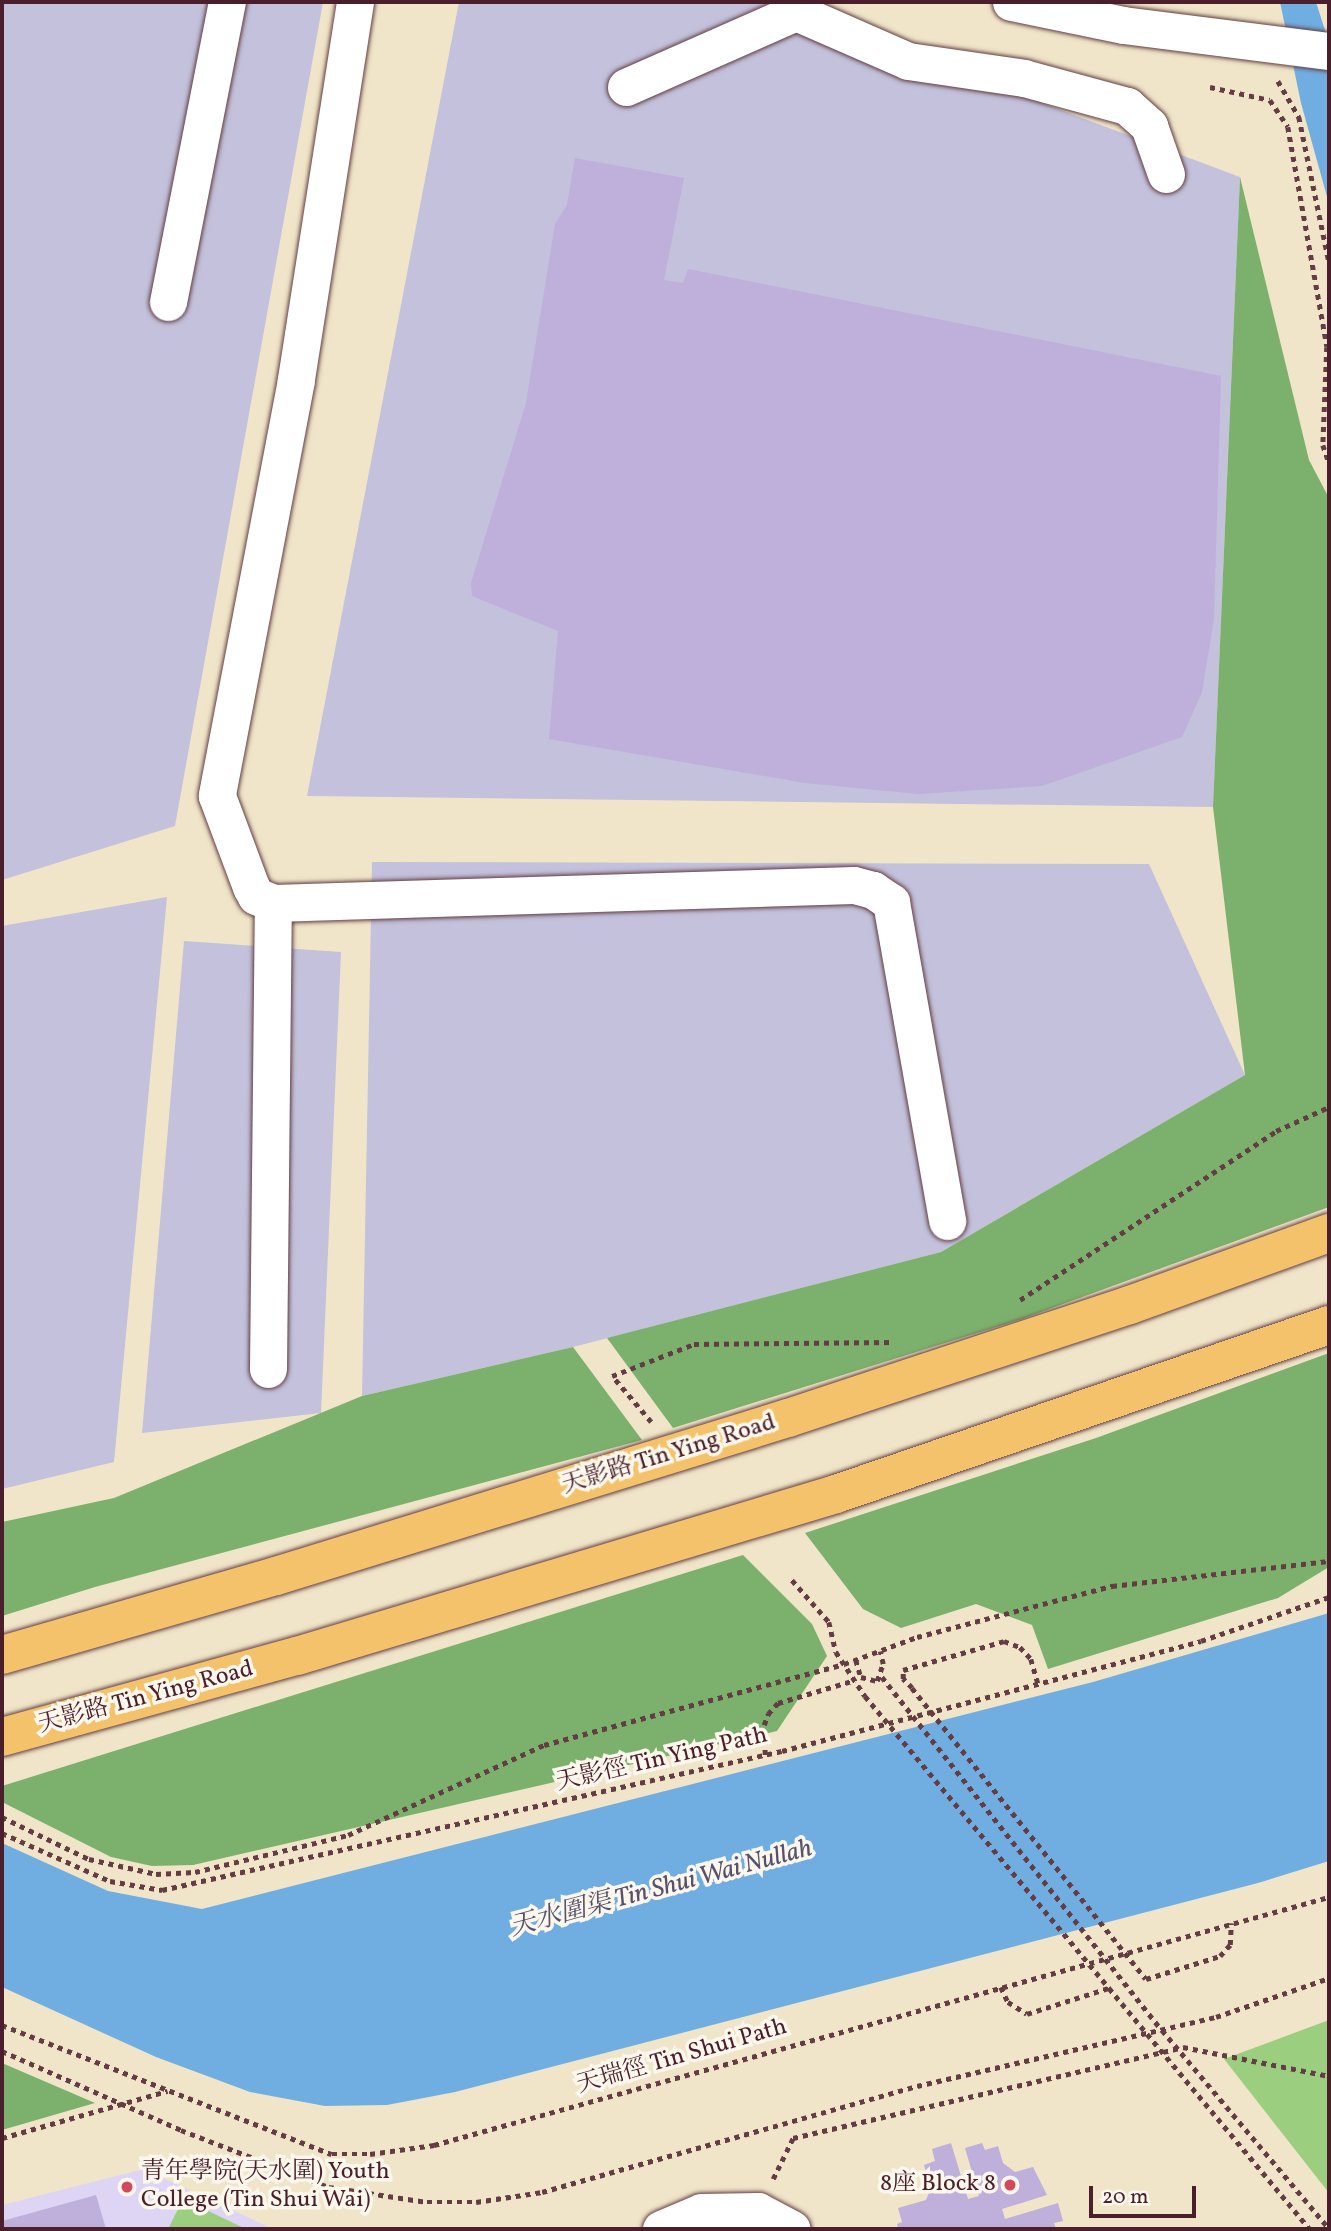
<!DOCTYPE html>
<meta charset="utf-8">
<style>
body{margin:0}
#map{position:relative;width:1331px;height:2231px;overflow:hidden;background:#f0e5c8;font-family:Vollkorn,"Noto Serif SC",serif}
div>[style]{position:absolute}
.built>*{inset:0;background:#ded5f5}
.industrial>*{inset:0;background:#c3c1db}
.green>*{inset:0;background:#9bce7e}
.forest>*{inset:0;background:#7cb16d}
.water>*{inset:0;background:#70aee2}
.building>*{inset:0;background:#beafdb}
.path>*{height:4.5px;margin-top:-2.25px;transform-origin:0;background:repeating-linear-gradient(90deg,#633d43 0 5px,transparent 0 10px)}
.roads{filter:drop-shadow(0 0 2px #633d43) drop-shadow(0 0 2px #633d43)}
.minor>*{height:37px;margin:-18.5px;padding:0 18.5px;transform-origin:18.5px;border-radius:18.5px;background:#fff}
.major>*{height:38px;margin:-19px;padding:0 19px;transform-origin:19px;border-radius:19px;background:#f4c26a}
.path-bridge>*{height:4.5px;margin-top:-2.25px;transform-origin:0;background:repeating-linear-gradient(90deg,#633d43 0 5px,transparent 0 10px)}
.dots>*{width:19px;height:19px;translate:-50% -50%;box-sizing:border-box;border:4px solid #fbf7ec;border-radius:50%}
span{translate:-50% -50%;white-space:nowrap;text-align:center;line-height:1.15;-webkit-text-stroke:7px #fbf7ec;paint-order:stroke}
.street-label{font-size:24px;color:#4a1f2b}
.poi-label{font-size:24px;color:#4a1f2b}
.left{translate:0 -50%;text-align:left}
.right{translate:-100% -50%;text-align:right}
.water-label{font-size:26px;color:#57516b;font-style:italic}
.frame{position:absolute;inset:0;border:4px solid #4a1f2b;pointer-events:none}
.scale{position:absolute;left:1089px;top:2186px;width:107px;height:32px;box-sizing:border-box;border:4px solid #4a1f2b;border-top:0;padding-left:9px;font-size:21px;line-height:24px;white-space:nowrap;color:#4a1f2b;-webkit-text-stroke:5px #fbf7ec;paint-order:stroke}
</style>
<div id="map">
<div class="built">
<div style="clip-path:polygon(144px 2169px,273px 2229px,2px 2229px,2px 2205px)"></div>
</div>
<div class="industrial">
<div style="clip-path:polygon(2px 2px,323px 2px,175px 826px,2px 880px)"></div>
<div style="clip-path:polygon(459px 2px,772px 2px,1240px 177px,1213px 807px,307px 796px)"></div>
<div style="clip-path:polygon(372px 862px,1149px 864px,1245px 1075px,941px 1252px,573px 1347px,362px 1396px)"></div>
<div style="clip-path:polygon(167px 897px,114px 1462px,2px 1489px,2px 926px)"></div>
<div style="clip-path:polygon(184px 941px,341px 952px,321px 1413px,142px 1433px)"></div>
</div>
<div class="green">
<div style="clip-path:polygon(1329px 2020px,1329px 2193px,1224px 2059px)"></div>
<div style="clip-path:polygon(183px 2199px,246px 2229px,168px 2229px)"></div>
</div>
<div class="forest">
<div style="clip-path:polygon(1240px 177px,1309px 460px,1329px 498px,1329px 1207px,1022px 1319px,673px 1428px,607px 1338px,941px 1252px,1245px 1075px,1213px 807px)"></div>
<div style="clip-path:polygon(573px 1347px,642px 1440px,95px 1587px,2px 1616px,2px 1522px,114px 1498px,362px 1396px)"></div>
<div style="clip-path:polygon(1329px 1353px,1329px 1567px,1278px 1598px,1048px 1669px,1032px 1625px,976px 1604px,901px 1628px,863px 1609px,805px 1533px,1096px 1438px)"></div>
<div style="clip-path:polygon(743px 1555px,812px 1624px,827px 1656px,777px 1731px,193px 1865px,152px 1866px,111px 1857px,2px 1802px,2px 1786px)"></div>
<div style="clip-path:polygon(2px 2063px,95px 2103px,2px 2130px)"></div>
</div>
<div class="water">
<div style="clip-path:polygon(1280px 2px,1316px 2px,1329px 43px,1329px 204px,1301px 103px)"></div>
<div style="clip-path:polygon(1329px 1613px,1329px 1861px,1258px 1883px,455px 2092px,387px 2105px,325px 2106px,250px 2092px,156px 2057px,2px 1987px,2px 1843px,108px 1891px,202px 1909px,1093px 1682px)"></div>
</div>
<div class="building">
<div style="clip-path:polygon(575px 158px,684px 178px,664px 280px,683px 283px,688px 269px,1221px 376px,1214px 619px,1202px 692px,1182px 737px,1042px 786px,918px 794px,805px 783px,549px 739px,558px 631px,472px 596px,471px 583px,526px 403px,555px 224px,567px 205px)"></div>
<div style="clip-path:polygon(951px 2143px,968px 2199px,979px 2196px,965px 2148px,982px 2143px,985px 2150px,998px 2146px,1003px 2163px,1015px 2172px,1033px 2167px,1047px 2195px,1002px 2209px,1005px 2219px,1058px 2203px,1063px 2221px,1054px 2223px,1056px 2229px,898px 2229px,897px 2224px,902px 2222px,898px 2208px,926px 2200px,931px 2188px,924px 2165px,935px 2161px,932px 2149px)"></div>
<div style="clip-path:polygon(96px 2195px,106px 2229px,2px 2229px,2px 2221px)"></div>
</div>
<div class="path">
<div style="left:1278px;top:81px;width:42px;rotate:59.7deg"></div>
<div style="left:1299px;top:117px;width:148px;rotate:78.3deg"></div>
<div style="left:1210px;top:87px;width:61px;rotate:12.2deg"></div>
<div style="left:1270px;top:100px;width:32px;rotate:56deg"></div>
<div style="left:1288px;top:127px;width:223px;rotate:79.9deg"></div>
<div style="left:1327px;top:347px;width:98px;rotate:92.3deg"></div>
<div style="left:1323px;top:445px;width:18px;rotate:71deg"></div>
<div style="left:1020px;top:1300px;width:307px;rotate:-33.4deg"></div>
<div style="left:1276px;top:1131px;width:58px;rotate:-24.4deg"></div>
<div style="left:651px;top:1422px;width:60px;rotate:-130.3deg"></div>
<div style="left:612px;top:1376px;width:88px;rotate:-21.3deg"></div>
<div style="left:694px;top:1344px;width:200px;rotate:-0.6deg"></div>
<div style="left:792px;top:1580px;width:56px;rotate:48.6deg"></div>
<div style="left:829px;top:1622px;width:31px;rotate:77deg"></div>
<div style="left:836px;top:1652px;width:53px;rotate:56.6deg"></div>
<div style="left:856px;top:1660px;width:18px;rotate:74deg"></div>
<div style="left:861px;top:1677px;width:16px;rotate:14deg"></div>
<div style="left:877px;top:1681px;width:18px;rotate:-71deg"></div>
<div style="left:883px;top:1664px;width:13px;rotate:-103deg"></div>
<div style="left:912px;top:1688px;width:13px;rotate:-135deg"></div>
<div style="left:903px;top:1679px;width:9px;rotate:-90deg"></div>
<div style="left:903px;top:1670px;width:105px;rotate:-16deg"></div>
<div style="left:1004px;top:1641px;width:17px;rotate:21deg"></div>
<div style="left:1020px;top:1647px;width:16px;rotate:47deg"></div>
<div style="left:1031px;top:1659px;width:26px;rotate:74deg"></div>
<div style="left:765px;top:1755px;width:30px;rotate:-92deg"></div>
<div style="left:764px;top:1725px;width:12px;rotate:-70deg"></div>
<div style="left:768px;top:1714px;width:15px;rotate:-48deg"></div>
<div style="left:778px;top:1703px;width:80px;rotate:-16.6deg"></div>
<div style="left:2px;top:1817px;width:97px;rotate:25.8deg"></div>
<div style="left:89px;top:1859px;width:69px;rotate:12.6deg"></div>
<div style="left:156px;top:1874px;width:39px;rotate:-3deg"></div>
<div style="left:195px;top:1872px;width:157px;rotate:-13.6deg"></div>
<div style="left:348px;top:1835px;width:216px;rotate:-24.7deg"></div>
<div style="left:544px;top:1745px;width:311px;rotate:-15.1deg"></div>
<div style="left:844px;top:1664px;width:78px;rotate:-20.3deg"></div>
<div style="left:917px;top:1637px;width:202px;rotate:-14.7deg"></div>
<div style="left:1112px;top:1586px;width:218px;rotate:-6.6deg"></div>
<div style="left:2px;top:1833px;width:118px;rotate:24deg"></div>
<div style="left:110px;top:1881px;width:53px;rotate:9.8deg"></div>
<div style="left:162px;top:1890px;width:635px;rotate:-12.64deg"></div>
<div style="left:782px;top:1751px;width:433px;rotate:-14.7deg"></div>
<div style="left:1201px;top:1641px;width:135px;rotate:-19deg"></div>
<div style="left:1146px;top:1979px;width:77px;rotate:-17.3deg"></div>
<div style="left:1220px;top:1956px;width:15px;rotate:-48deg"></div>
<div style="left:1230px;top:1945px;width:22px;rotate:-87deg"></div>
<div style="left:1001px;top:1987px;width:17px;rotate:65deg"></div>
<div style="left:1008px;top:2002px;width:22px;rotate:32deg"></div>
<div style="left:1027px;top:2014px;width:86px;rotate:-17.6deg"></div>
<div style="left:1109px;top:1988px;width:314px;rotate:50.2deg"></div>
<div style="left:2px;top:2025px;width:354px;rotate:21.4deg"></div>
<div style="left:332px;top:2154px;width:38px"></div>
<div style="left:370px;top:2154px;width:65px;rotate:-8deg"></div>
<div style="left:434px;top:2145px;width:929px;rotate:-15.49deg"></div>
<div style="left:1162px;top:2030px;width:259px;rotate:49.9deg"></div>
<div style="left:2px;top:2051px;width:196px;rotate:23.8deg"></div>
<div style="left:181px;top:2130px;width:159px;rotate:21.1deg"></div>
<div style="left:329px;top:2187px;width:99px;rotate:8.7deg"></div>
<div style="left:427px;top:2202px;width:49px"></div>
<div style="left:476px;top:2202px;width:67px;rotate:-8.6deg"></div>
<div style="left:542px;top:2192px;width:390px;rotate:-15.8deg"></div>
<div style="left:917px;top:2086px;width:307px;rotate:-13deg"></div>
<div style="left:1216px;top:2017px;width:120px;rotate:-19deg"></div>
<div style="left:2px;top:2138px;width:172px;rotate:-15.9deg"></div>
<div style="left:773px;top:2179px;width:46px;rotate:-64deg"></div>
<div style="left:793px;top:2138px;width:400px;rotate:-13.1deg"></div>
<div style="left:1183px;top:2047px;width:149px;rotate:11.2deg"></div>
</div>
<div class="roads">
<div class="minor">
<div style="left:355px;top:2px;width:383px;rotate:98.9deg"></div>
<div style="left:296px;top:380px;width:423px;rotate:100.8deg"></div>
<div style="left:217px;top:796px;width:97px;rotate:69.5deg"></div>
<div style="left:251px;top:887px;width:10px;rotate:61deg"></div>
<div style="left:256px;top:896px;width:18px;rotate:22deg"></div>
<div style="left:273px;top:903px;width:581px;rotate:-1.77deg"></div>
<div style="left:854px;top:885px;width:20px;rotate:15deg"></div>
<div style="left:873px;top:890px;width:22px;rotate:34deg"></div>
<div style="left:891px;top:902px;width:324px;rotate:80deg"></div>
<div style="left:1011px;top:2px;width:114px;rotate:11.6deg"></div>
<div style="left:1123px;top:25px;width:208px;rotate:7.2deg"></div>
<div style="left:796px;top:12px;width:122px;rotate:23.6deg"></div>
<div style="left:908px;top:61px;width:117px;rotate:8.3deg"></div>
<div style="left:1024px;top:78px;width:107px;rotate:15.2deg"></div>
<div style="left:1127px;top:106px;width:30px;rotate:42deg"></div>
<div style="left:1149px;top:126px;width:51px;rotate:70.5deg"></div>
<div style="left:626px;top:87px;width:186px;rotate:-23.8deg"></div>
<div style="left:796px;top:12px;width:13px;rotate:-48deg"></div>
<div style="left:168px;top:302px;width:306px;rotate:-78.9deg"></div>
<div style="left:268px;top:1369px;width:466px;rotate:-89.4deg"></div>
<div style="left:661px;top:2229px;width:43px;rotate:-23deg"></div>
<div style="left:701px;top:2212px;width:57px;rotate:-1deg"></div>
<div style="left:758px;top:2211px;width:38px;rotate:28deg"></div>
</div>
<div class="major">
<div style="left:2px;top:1655px;width:285px;rotate:-16.1deg"></div>
<div style="left:276px;top:1576px;width:536px;rotate:-17.15deg"></div>
<div style="left:788px;top:1418px;width:360px;rotate:-18.3deg"></div>
<div style="left:1130px;top:1305px;width:212px;rotate:-19.9deg"></div>
<div style="left:2px;top:1737px;width:306px;rotate:-15.4deg"></div>
<div style="left:297px;top:1656px;width:563px;rotate:-16.73deg"></div>
<div style="left:836px;top:1494px;width:521px;rotate:-18.92deg"></div>
</div>
</div>
<div class="path-bridge">
<div style="left:882px;top:1677px;width:451px;rotate:51.6deg"></div>
<div style="left:912px;top:1688px;width:373px;rotate:51.2deg"></div>
<div style="left:865px;top:1696px;width:381px;rotate:50.1deg"></div>
</div>
<div class="dots">
<div style="left:1010px;top:2185px;background:#d1495b"></div>
<div style="left:127px;top:2187px;background:#d1495b"></div>
</div>
<div class="street-label">
<span style="left:669px;top:1455px;rotate:-17deg">天影路 Tin Ying Road</span>
<span style="left:146px;top:1698px;rotate:-15deg">天影路 Tin Ying Road</span>
<span style="left:662px;top:1760px;rotate:-13deg">天影徑 Tin Ying Path</span>
<span style="left:682px;top:2057px;rotate:-16deg">天瑞徑 Tin Shui Path</span>
</div>
<div class="poi-label">
<span class="left" style="left:141px;top:2187px">青年學院(天水圍) Youth<br>College (Tin Shui Wai)</span>
<span class="right" style="left:996px;top:2185px">8座 Block 8</span>
</div>
<div class="water-label">
<span style="left:661px;top:1889px;rotate:-15deg">天水圍渠 Tin Shui Wai Nullah</span>
</div>
<div class="frame"></div>
<div class="scale">20 m</div>
</div>
